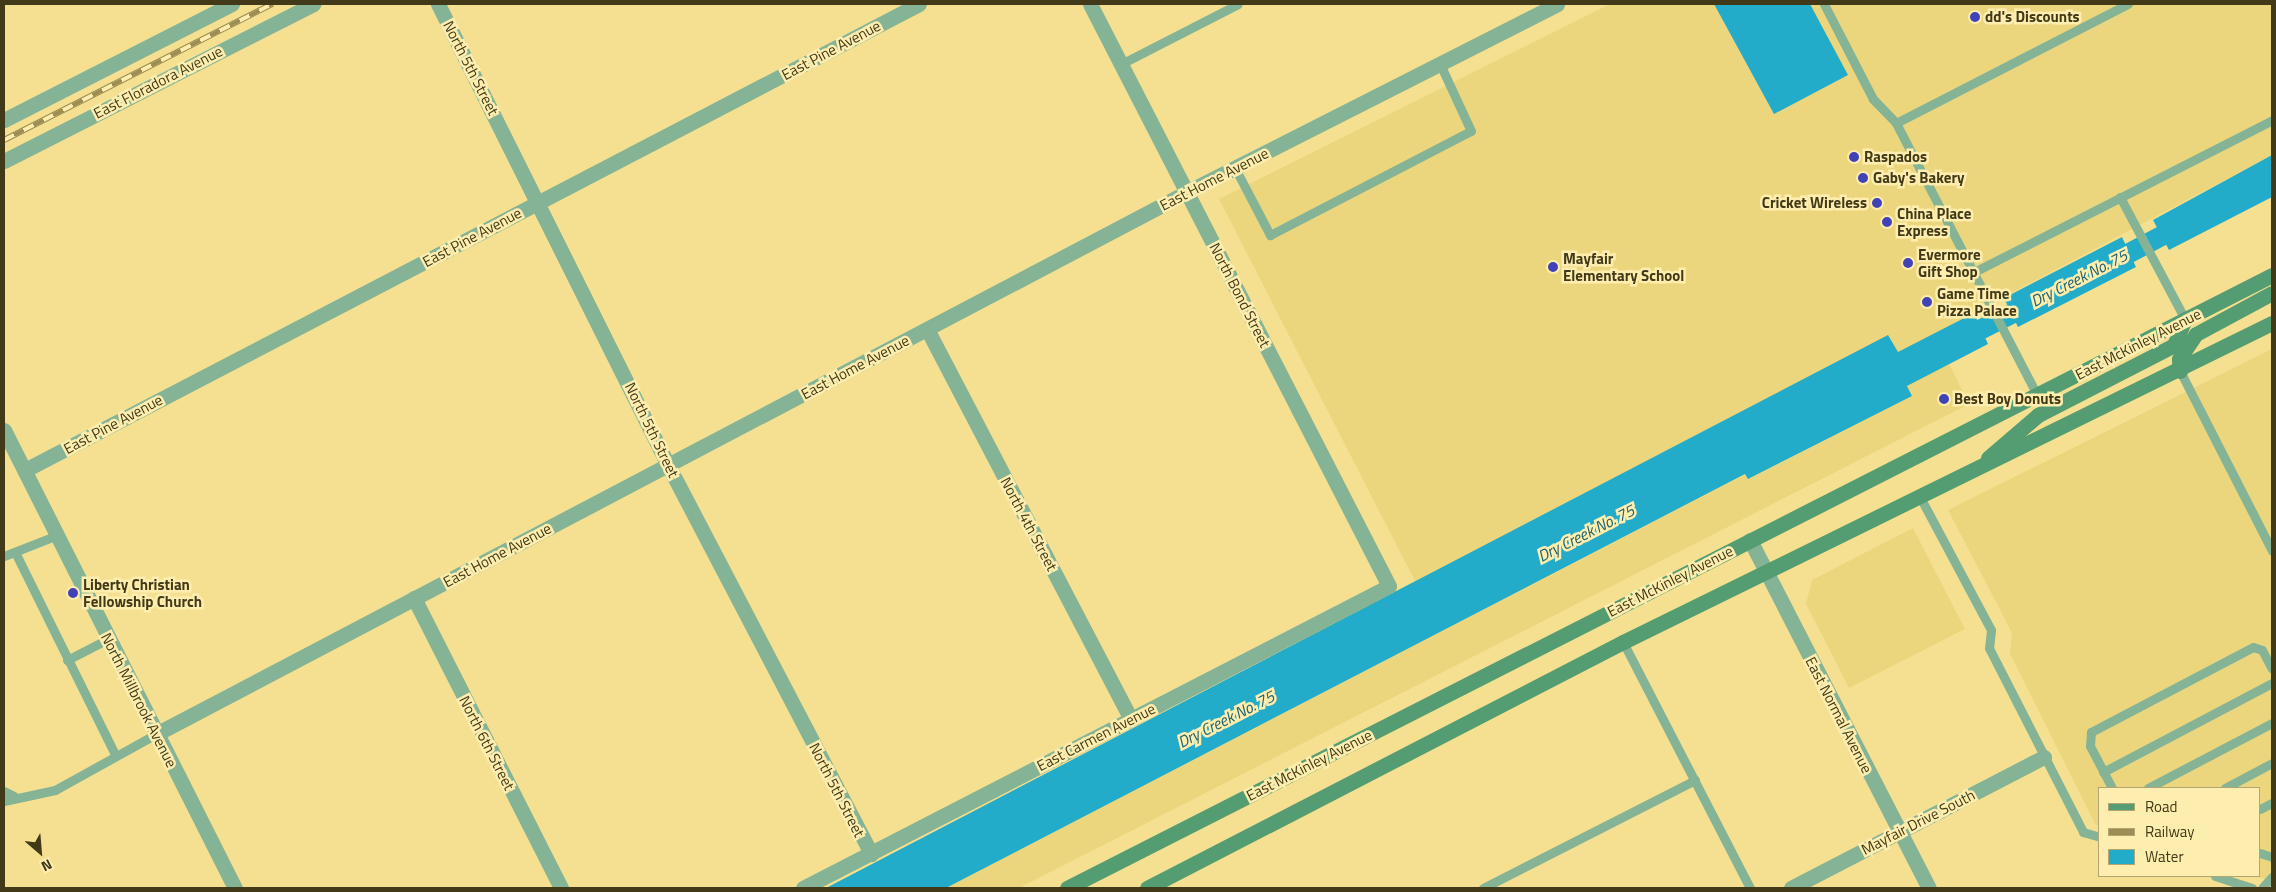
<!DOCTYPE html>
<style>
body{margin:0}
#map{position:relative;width:2276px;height:892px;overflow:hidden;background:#f4e090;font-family:"Titillium Web",sans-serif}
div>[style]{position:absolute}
.built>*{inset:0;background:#ecd67d}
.water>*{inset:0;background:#23acc9}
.canal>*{height:20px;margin:-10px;padding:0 10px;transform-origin:10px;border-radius:10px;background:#23acc9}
.lane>*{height:9px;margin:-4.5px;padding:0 4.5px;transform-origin:4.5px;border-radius:4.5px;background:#85b395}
.street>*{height:15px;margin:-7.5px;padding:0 7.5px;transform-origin:7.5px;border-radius:7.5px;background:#85b395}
.secondary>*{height:15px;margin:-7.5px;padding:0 7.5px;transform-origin:7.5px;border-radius:7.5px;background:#549c71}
.rail>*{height:5.5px;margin-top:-2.75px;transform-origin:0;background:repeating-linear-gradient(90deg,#fdedae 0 11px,#9b8d54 0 22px);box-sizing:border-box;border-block:1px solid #9b8d54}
.dots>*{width:14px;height:14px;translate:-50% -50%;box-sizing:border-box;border:2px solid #fdedae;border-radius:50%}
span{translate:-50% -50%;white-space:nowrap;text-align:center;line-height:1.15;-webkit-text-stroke:5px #fdedae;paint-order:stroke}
.poi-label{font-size:15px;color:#413917;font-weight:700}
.left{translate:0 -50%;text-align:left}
.right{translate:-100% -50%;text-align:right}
.street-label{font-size:15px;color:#413917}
.water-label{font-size:16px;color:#1e6170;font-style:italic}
.frame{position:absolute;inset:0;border:5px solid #413917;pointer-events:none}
.legend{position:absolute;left:2098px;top:787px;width:162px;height:90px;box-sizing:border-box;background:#fdedae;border:1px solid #b2a572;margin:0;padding:6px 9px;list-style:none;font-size:15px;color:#413917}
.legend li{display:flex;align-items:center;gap:10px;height:25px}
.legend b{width:25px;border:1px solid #b2a572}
.north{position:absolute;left:15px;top:827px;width:50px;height:50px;-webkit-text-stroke:4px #fdedae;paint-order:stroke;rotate:153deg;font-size:14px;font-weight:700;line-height:20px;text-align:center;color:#413917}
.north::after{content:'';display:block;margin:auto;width:18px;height:22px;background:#413917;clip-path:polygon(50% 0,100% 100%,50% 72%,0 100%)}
</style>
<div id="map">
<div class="built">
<div style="clip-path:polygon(1610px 4px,2272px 4px,2272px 155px,1898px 353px,1888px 336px,1415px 581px,1219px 199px)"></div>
<div style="clip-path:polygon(2272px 349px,2272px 881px,2255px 876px,2260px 876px,2260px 788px,2100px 788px,2100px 826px,2095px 824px,2010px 654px,2012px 633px,1948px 510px)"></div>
<div style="clip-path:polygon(1949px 364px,1969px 404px,1019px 888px,946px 888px,1746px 474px,1749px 479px,1912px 396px,1907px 386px)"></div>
<div style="clip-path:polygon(1913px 528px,1965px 629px,1849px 688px,1806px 604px,1812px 580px)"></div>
</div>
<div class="water">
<div style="clip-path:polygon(1714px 4px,1810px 4px,1848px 75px,1774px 114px)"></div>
<div style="clip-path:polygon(2272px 155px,2272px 197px,2169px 250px,2153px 220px)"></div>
<div style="clip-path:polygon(2122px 237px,2136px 267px,2018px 327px,2004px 298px)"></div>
<div style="clip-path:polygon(1974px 313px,1988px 344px,1907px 386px,1912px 396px,1748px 479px,1745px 474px,946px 888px,826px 888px,1888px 335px,1898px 352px)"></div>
</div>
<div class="canal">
<div style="left:2105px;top:266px;width:92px;rotate:-28deg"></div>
<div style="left:1958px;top:341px;width:86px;rotate:-26.9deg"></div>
</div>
<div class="lane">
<div style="left:1824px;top:4px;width:107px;rotate:62.7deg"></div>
<div style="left:1873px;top:99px;width:33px;rotate:46deg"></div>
<div style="left:1121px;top:64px;width:131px;rotate:-27.1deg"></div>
<div style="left:1235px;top:168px;width:76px;rotate:62.4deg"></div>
<div style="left:1270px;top:235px;width:226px;rotate:-27.4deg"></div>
<div style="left:1471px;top:131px;width:74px;rotate:-114.8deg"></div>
<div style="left:2120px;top:197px;width:138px;rotate:62deg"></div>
<div style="left:1974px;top:272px;width:335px;rotate:-27deg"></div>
<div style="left:2180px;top:371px;width:202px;rotate:62.9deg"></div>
<div style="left:2037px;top:395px;width:306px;rotate:-117.4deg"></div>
<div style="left:1896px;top:123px;width:261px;rotate:-27.2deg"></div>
<div style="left:1920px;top:497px;width:151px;rotate:61.9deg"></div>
<div style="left:1991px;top:630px;width:18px;rotate:96deg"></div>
<div style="left:1989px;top:648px;width:207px;rotate:62.9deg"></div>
<div style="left:2083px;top:832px;width:18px;rotate:16deg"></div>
<div style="left:15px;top:552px;width:225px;rotate:63.7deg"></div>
<div style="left:4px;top:556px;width:55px;rotate:-21.4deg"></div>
<div style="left:1623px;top:642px;width:277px;rotate:62.7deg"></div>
<div style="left:67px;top:660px;width:46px;rotate:-27.1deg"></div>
<div style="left:2103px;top:772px;width:191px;rotate:-27.8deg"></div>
<div style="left:2112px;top:788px;width:47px;rotate:-117.6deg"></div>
<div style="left:2090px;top:746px;width:14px;rotate:-86deg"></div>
<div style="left:2091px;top:732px;width:183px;rotate:-27.7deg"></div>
<div style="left:2253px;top:647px;width:9px;rotate:18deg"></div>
<div style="left:2262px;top:650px;width:21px;rotate:62deg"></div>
<div style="left:2148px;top:788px;width:140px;rotate:-27.7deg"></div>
<div style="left:2225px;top:788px;width:53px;rotate:-28deg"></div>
<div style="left:4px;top:791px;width:11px;rotate:27deg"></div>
<div style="left:4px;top:801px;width:52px;rotate:-12.2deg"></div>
<div style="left:55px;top:790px;width:115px;rotate:-29deg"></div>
<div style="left:2260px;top:809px;width:13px;rotate:-27deg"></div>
<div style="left:2260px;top:853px;width:13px;rotate:18deg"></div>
<div style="left:2215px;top:876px;width:39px;rotate:18deg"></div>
<div style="left:1483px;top:888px;width:238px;rotate:-27deg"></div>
<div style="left:2262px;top:888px;width:15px;rotate:-48deg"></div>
</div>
<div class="street">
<div style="left:438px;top:4px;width:515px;rotate:63.48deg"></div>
<div style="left:668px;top:465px;width:439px;rotate:62.4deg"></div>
<div style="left:4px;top:120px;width:256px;rotate:-27deg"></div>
<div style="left:4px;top:161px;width:347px;rotate:-26.9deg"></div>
<div style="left:927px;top:329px;width:440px;rotate:62.4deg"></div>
<div style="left:4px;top:430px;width:513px;rotate:63.24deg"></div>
<div style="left:25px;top:470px;width:1008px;rotate:-27.53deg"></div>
<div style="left:1750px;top:540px;width:391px;rotate:62.8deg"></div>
<div style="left:414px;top:598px;width:325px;rotate:63.1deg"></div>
<div style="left:156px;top:734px;width:1165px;rotate:-27.73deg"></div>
<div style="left:1187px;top:192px;width:415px;rotate:-26.9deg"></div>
<div style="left:803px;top:888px;width:659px;rotate:-27.26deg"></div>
<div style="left:1389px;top:586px;width:654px;rotate:-117.19deg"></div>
<div style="left:1791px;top:888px;width:285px;rotate:-27.4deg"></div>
</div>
<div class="secondary">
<div style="left:2180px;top:371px;width:12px;rotate:-95deg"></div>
<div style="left:2179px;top:359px;width:30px;rotate:-56deg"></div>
<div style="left:2196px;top:334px;width:86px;rotate:-28.3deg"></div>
<div style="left:1988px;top:458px;width:66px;rotate:-40.7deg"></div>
<div style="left:2038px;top:415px;width:153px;rotate:-27.2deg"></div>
<div style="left:2174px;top:345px;width:28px;rotate:-67deg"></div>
<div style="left:1067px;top:888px;width:1352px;rotate:-26.96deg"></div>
<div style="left:1147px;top:888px;width:536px;rotate:-27.33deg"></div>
<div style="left:1623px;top:642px;width:723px;rotate:-26.18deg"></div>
</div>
<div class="rail">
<div style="left:4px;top:140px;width:301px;rotate:-26.9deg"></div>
</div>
<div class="dots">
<div style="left:1975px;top:17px;background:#4142b7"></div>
<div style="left:1854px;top:157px;background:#4142b7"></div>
<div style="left:1863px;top:178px;background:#4142b7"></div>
<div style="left:1877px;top:203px;background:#4142b7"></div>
<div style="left:1887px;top:222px;background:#4142b7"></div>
<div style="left:1908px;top:263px;background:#4142b7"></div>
<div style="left:1553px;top:267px;background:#4142b7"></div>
<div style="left:1927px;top:302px;background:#4142b7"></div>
<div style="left:1944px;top:399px;background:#4142b7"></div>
<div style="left:73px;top:593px;background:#4142b7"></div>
</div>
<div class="poi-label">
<span class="left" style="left:1985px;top:17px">dd's Discounts</span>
<span class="left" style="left:1864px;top:157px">Raspados</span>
<span class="left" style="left:1873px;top:178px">Gaby's Bakery</span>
<span class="right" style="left:1867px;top:203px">Cricket Wireless</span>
<span class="left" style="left:1897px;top:222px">China Place<br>Express</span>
<span class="left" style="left:1918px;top:263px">Evermore<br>Gift Shop</span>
<span class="left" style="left:1563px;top:267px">Mayfair<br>Elementary School</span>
<span class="left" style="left:1937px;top:302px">Game Time<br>Pizza Palace</span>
<span class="left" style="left:1954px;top:399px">Best Boy Donuts</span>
<span class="left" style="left:83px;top:593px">Liberty Christian<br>Fellowship Church</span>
</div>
<div class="street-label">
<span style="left:831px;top:50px;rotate:-28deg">East Pine Avenue</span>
<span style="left:471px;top:68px;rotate:63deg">North 5th Street</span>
<span style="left:158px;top:82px;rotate:-27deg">East Floradora Avenue</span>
<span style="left:1214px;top:179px;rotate:-27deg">East Home Avenue</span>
<span style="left:472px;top:237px;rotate:-28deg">East Pine Avenue</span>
<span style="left:1240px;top:295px;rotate:63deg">North Bond Street</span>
<span style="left:2138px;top:344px;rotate:-27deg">East McKinley Avenue</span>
<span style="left:855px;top:367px;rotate:-28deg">East Home Avenue</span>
<span style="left:113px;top:424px;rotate:-28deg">East Pine Avenue</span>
<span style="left:652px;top:430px;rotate:64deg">North 5th Street</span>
<span style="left:1029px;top:524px;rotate:62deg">North 4th Street</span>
<span style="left:497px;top:555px;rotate:-28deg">East Home Avenue</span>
<span style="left:1670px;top:581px;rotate:-27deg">East McKinley Avenue</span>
<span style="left:139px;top:700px;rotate:63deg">North Millbrook Avenue</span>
<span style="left:1839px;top:715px;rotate:63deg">East Normal Avenue</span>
<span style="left:1096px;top:737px;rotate:-27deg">East Carmen Avenue</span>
<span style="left:487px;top:743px;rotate:63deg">North 6th Street</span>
<span style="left:1309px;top:765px;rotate:-27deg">East McKinley Avenue</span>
<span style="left:837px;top:790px;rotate:63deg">North 5th Street</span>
<span style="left:1918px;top:822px;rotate:-27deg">Mayfair Drive South</span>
</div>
<div class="water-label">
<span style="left:2079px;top:278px;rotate:-27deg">Dry Creek No. 75</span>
<span style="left:1586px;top:533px;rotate:-27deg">Dry Creek No. 75</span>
<span style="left:1226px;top:719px;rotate:-27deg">Dry Creek No. 75</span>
</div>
<div class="frame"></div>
<ul class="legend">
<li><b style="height:6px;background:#549c71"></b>Road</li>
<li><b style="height:6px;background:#9b8d54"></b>Railway</li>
<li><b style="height:14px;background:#23acc9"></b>Water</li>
</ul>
<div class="north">N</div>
</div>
